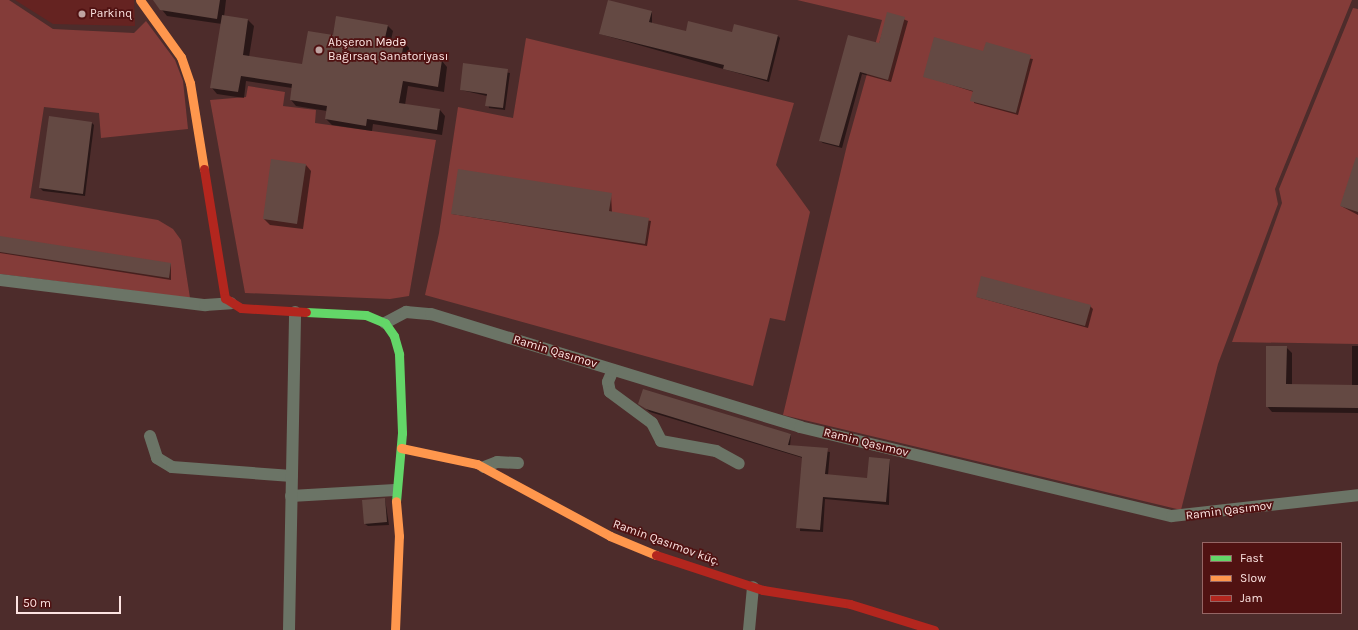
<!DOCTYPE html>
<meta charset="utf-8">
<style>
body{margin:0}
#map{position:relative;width:1358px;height:630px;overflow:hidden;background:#4d2c2b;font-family:Karla,sans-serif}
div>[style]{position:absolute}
.built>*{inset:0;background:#652321}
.green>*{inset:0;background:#843c39}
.shadow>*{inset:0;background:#0007}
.building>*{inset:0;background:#644943}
.street>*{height:12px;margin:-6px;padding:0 6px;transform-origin:6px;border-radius:6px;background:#6b7466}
.fast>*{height:9px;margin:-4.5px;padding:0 4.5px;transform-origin:4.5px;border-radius:4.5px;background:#63d668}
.slow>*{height:9px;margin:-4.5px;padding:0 4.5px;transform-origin:4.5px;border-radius:4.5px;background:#ff974d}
.jam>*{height:9px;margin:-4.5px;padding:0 4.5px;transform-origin:4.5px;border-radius:4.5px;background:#b3261e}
.dots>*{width:11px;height:11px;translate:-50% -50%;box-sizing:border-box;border:2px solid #501212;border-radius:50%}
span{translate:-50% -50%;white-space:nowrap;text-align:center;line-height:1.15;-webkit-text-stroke:3.5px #501212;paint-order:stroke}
.poi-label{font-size:12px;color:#fde4e2}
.left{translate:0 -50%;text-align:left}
.street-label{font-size:12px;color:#fde4e2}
.legend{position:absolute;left:1202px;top:542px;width:140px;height:72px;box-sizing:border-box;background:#501212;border:1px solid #956665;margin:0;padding:5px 7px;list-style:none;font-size:12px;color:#fde4e2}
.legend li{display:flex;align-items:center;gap:8px;height:20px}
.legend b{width:20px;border:1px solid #956665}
.scale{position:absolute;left:16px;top:596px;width:105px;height:18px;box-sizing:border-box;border:2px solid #fde4e2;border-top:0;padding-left:5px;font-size:12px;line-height:14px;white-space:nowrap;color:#fde4e2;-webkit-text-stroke:3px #501212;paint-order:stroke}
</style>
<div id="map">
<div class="built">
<div style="clip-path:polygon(15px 0,134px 0,135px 26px,53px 24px)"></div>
</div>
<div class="green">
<div style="clip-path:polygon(0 0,9px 0,53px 29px,134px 33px,146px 21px,175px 60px,183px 81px,188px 129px,101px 138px,99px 113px,44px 107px,30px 198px,158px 220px,173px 229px,181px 240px,190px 298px,0 274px)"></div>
<div style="clip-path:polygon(797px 0,1352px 0,1275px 189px,1278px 204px,1218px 364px,1181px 510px,783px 415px,847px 145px,882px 20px)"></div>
<div style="clip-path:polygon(1353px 8px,1358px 9px,1358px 344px,1232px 342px,1282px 203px,1279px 189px)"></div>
<div style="clip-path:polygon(526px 38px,794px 103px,776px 165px,810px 212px,785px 321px,770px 318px,753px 386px,425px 295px,439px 233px,458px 107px,513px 118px)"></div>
<div style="clip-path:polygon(248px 86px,285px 92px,283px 106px,316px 110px,315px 123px,436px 140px,409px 296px,390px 299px,245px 293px,210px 100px,246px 97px)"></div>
</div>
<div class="shadow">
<div style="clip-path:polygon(154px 0,226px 0,224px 17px,248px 20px,254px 26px,249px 57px,303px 65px,334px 36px,387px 25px,393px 31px,391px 40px,404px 42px,409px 48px,408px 56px,442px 61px,447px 67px,444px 92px,408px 86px,405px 105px,440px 110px,445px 116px,442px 135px,373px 124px,372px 131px,332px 125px,326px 119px,327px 111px,296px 106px,291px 100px,292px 88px,246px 81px,244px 98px,217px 94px,212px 88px,222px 24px,167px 16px)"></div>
<div style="clip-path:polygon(652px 12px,652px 23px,687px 32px,733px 34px,735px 25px,778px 36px,780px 38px,769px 82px,600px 34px)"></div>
<div style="clip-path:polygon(888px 13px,908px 21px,891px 82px,862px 74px,842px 148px,823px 143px,820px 141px,849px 36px,879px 44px)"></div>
<div style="clip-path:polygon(984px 52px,1033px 59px,1018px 115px,974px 103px,974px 92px,924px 76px)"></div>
<div style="clip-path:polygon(464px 65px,510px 73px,505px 110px,489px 108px,487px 96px,461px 90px)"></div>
<div style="clip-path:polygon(92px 123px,94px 125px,85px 196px,43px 191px,40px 188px)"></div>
<div style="clip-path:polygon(306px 165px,311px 171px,303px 229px,270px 225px,264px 219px)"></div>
<div style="clip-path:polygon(1358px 175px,1358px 215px,1341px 206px)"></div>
<div style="clip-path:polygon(611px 194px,612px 213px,651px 221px,647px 246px,452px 214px)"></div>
<div style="clip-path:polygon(0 237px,171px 264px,171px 280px,0 253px)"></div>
<div style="clip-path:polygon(977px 297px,1090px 306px,1093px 309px,1088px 328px)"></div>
<div style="clip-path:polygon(1352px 346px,1358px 346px,1358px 413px,1272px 412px,1267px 406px,1286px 347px,1292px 353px,1292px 385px,1352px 386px)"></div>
<div style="clip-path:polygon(642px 406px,791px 434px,790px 446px,830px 452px,828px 475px,868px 479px,890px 460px,889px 505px,825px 499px,823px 532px,800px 531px,803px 458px,650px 412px)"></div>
<div style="clip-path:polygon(385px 499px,389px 525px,368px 526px,365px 524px)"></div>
</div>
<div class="building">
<div style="clip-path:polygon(153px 0,220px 0,217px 19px,160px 10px)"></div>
<div style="clip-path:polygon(608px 0,652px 11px,649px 22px,686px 31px,688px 21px,732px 32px,734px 24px,778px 35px,767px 80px,723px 69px,724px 65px,599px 34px)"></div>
<div style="clip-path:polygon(887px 12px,905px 17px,888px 80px,860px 72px,839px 146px,819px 141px,848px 35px,879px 43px)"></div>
<div style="clip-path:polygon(222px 15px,248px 19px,243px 55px,302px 64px,308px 31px,333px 35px,336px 16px,388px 25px,385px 38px,404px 41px,402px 54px,442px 60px,438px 87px,403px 81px,399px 103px,440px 109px,437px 130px,367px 119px,366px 126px,325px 119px,327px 106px,290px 100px,292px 84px,241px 76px,238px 92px,210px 88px)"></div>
<div style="clip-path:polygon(934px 37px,983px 51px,986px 42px,1031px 55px,1016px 113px,970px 101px,973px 91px,923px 77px)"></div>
<div style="clip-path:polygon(463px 63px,508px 69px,503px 108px,485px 106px,487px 94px,460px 90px)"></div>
<div style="clip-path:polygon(49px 116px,92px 122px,83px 194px,39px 188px)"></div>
<div style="clip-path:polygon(1356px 157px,1358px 158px,1358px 212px,1340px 206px)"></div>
<div style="clip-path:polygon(271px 159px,306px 164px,297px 224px,263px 219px)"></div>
<div style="clip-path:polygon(458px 169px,612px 193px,609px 211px,649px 218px,645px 244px,451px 214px)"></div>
<div style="clip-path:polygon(0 236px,171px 263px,169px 278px,0 252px)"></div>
<div style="clip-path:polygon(981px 276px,1091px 305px,1085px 326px,976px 297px)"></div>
<div style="clip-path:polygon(1266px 346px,1287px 346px,1286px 384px,1358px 385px,1358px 408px,1266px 407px)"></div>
<div style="clip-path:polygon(643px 389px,791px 434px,788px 445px,828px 448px,825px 474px,867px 478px,869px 457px,890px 459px,886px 502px,823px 497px,820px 530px,796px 528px,802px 457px,646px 409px,638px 404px)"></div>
<div style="clip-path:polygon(385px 498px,387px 522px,364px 524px,362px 500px)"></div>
</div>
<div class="street">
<div style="left:0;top:280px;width:207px;rotate:7deg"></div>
<div style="left:205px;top:305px;width:26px;rotate:-4deg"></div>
<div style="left:385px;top:323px;width:24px;rotate:-28deg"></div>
<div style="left:406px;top:312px;width:25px;rotate:5deg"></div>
<div style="left:431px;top:314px;width:386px;rotate:17deg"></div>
<div style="left:800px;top:427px;width:382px;rotate:13.5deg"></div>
<div style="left:1172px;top:516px;width:187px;rotate:-6.4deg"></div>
<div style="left:613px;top:370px;width:13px;rotate:113deg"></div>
<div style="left:608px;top:382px;width:10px;rotate:79deg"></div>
<div style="left:610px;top:392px;width:52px;rotate:36.4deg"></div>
<div style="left:652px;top:423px;width:20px;rotate:63deg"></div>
<div style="left:661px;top:441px;width:56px;rotate:10.3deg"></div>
<div style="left:716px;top:451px;width:26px;rotate:29deg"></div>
<div style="left:150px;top:436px;width:23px;rotate:72deg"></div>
<div style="left:157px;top:458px;width:17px;rotate:31deg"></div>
<div style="left:172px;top:467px;width:120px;rotate:4.3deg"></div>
<div style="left:484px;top:467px;width:14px;rotate:-21deg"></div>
<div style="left:497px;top:462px;width:21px;rotate:3deg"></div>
<div style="left:291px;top:496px;width:104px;rotate:-3.3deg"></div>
<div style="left:289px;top:630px;width:318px;rotate:-88.9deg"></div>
<div style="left:749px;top:630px;width:43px;rotate:-84.7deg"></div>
</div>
<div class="fast">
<div style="left:306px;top:312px;width:60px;rotate:2.9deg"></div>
<div style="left:366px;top:315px;width:21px;rotate:23deg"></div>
<div style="left:385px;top:323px;width:16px;rotate:55deg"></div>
<div style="left:394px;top:336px;width:19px;rotate:74deg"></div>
<div style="left:399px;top:354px;width:79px;rotate:87.8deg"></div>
<div style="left:402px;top:433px;width:68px;rotate:95deg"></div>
</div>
<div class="slow">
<div style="left:140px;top:0;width:70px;rotate:54.3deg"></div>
<div style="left:181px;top:57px;width:28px;rotate:71deg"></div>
<div style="left:190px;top:83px;width:87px;rotate:80.8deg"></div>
<div style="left:401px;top:448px;width:78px;rotate:11.9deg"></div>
<div style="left:477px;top:464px;width:151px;rotate:28.4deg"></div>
<div style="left:610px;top:536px;width:50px;rotate:22.4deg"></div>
<div style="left:395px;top:630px;width:94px;rotate:-87.6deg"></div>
<div style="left:399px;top:536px;width:35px;rotate:-95deg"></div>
</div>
<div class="jam">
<div style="left:204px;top:169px;width:131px;rotate:80.8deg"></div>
<div style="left:225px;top:298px;width:19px;rotate:32deg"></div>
<div style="left:241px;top:308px;width:65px;rotate:3.5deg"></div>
<div style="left:656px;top:555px;width:113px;rotate:18.1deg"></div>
<div style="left:763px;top:590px;width:88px;rotate:9.1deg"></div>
<div style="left:850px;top:604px;width:88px;rotate:17.2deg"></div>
</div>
<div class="dots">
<div style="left:82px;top:14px;background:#bfa4a2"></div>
<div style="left:319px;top:50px;background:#bfa4a2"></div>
</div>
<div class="poi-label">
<span class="left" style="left:90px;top:14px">Parkinq</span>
<span class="left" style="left:328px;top:50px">Abşeron Mədə<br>Bağırsaq Sanatoriyası</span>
</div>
<div class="street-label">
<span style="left:555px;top:352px;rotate:17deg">Ramin Qasımov</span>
<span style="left:866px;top:443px;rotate:14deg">Ramin Qasımov</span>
<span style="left:1229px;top:511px;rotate:-7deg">Ramin Qasımov</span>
<span style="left:666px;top:543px;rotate:20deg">Ramin Qasımov küç.</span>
</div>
<ul class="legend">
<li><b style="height:5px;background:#63d668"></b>Fast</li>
<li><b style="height:5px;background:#ff974d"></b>Slow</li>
<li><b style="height:5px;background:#b3261e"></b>Jam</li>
</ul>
<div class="scale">50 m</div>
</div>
